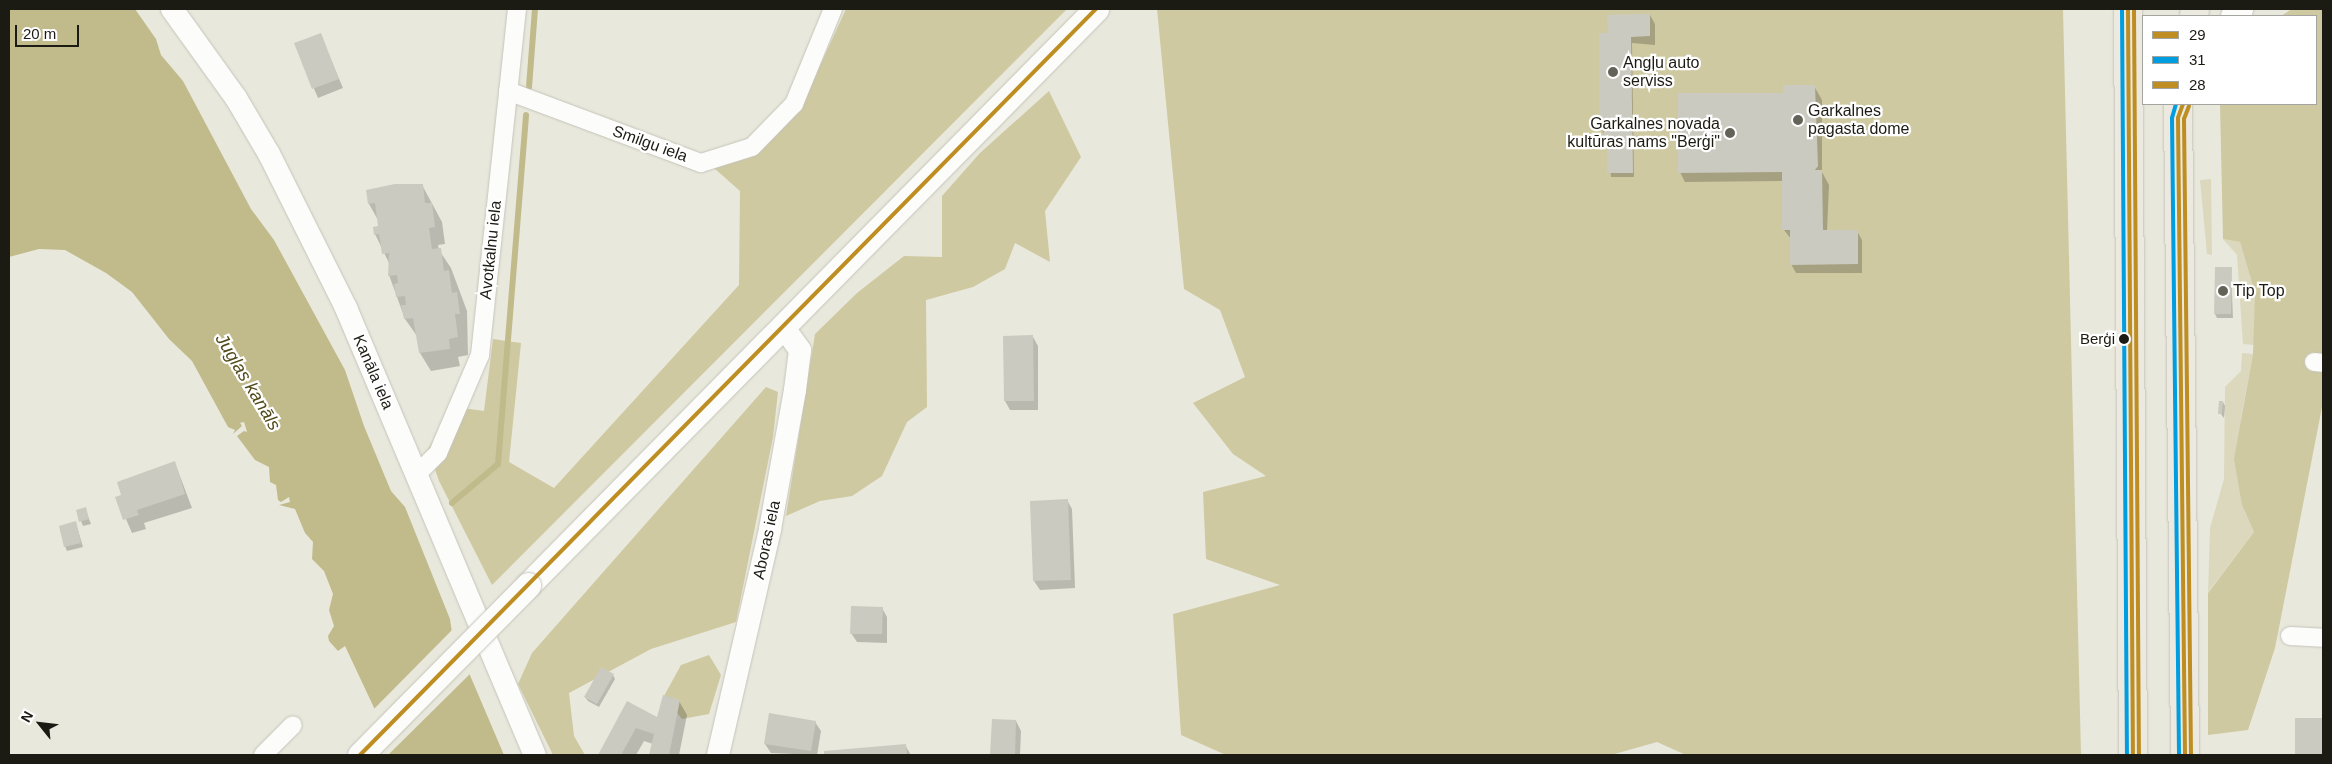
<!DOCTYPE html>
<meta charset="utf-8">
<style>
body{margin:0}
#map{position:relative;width:2332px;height:764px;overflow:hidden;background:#e9e8dc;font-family:Arial,sans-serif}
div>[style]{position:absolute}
.green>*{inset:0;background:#dbd8bd}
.forest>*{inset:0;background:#cec9a1}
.water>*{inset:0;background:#c1bb8c}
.pier>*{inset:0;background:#e9e8dc}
.shadow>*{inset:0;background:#0003}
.stream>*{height:6px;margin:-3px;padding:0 3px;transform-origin:3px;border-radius:3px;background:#c1bb8c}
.building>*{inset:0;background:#cbcac0}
.roads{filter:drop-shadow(0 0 1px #c5c4bb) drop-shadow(0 0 1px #c5c4bb)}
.minor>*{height:18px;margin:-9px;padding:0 9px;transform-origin:9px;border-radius:9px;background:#fcfcfa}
.tertiary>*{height:22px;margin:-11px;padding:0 11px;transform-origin:11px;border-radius:11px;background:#fcfcfa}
.secondary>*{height:25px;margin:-12.5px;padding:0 12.5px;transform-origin:12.5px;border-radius:12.5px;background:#fcfcfa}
.trunk>*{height:28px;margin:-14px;padding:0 14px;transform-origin:14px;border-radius:14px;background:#eceae0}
.bridges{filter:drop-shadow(0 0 1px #c5c4bb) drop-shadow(0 0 1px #c5c4bb)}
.secondary-bridge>*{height:25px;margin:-12.5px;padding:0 12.5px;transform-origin:12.5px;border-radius:12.5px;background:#fcfcfa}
.bus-1>*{height:4px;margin:-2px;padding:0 2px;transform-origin:2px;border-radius:2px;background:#be8e22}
.bus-2>*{height:4px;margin:-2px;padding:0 2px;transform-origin:2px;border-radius:2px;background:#009de0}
.bus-3>*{height:4px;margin:-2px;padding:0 2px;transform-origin:2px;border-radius:2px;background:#be8e22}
.dots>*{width:14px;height:14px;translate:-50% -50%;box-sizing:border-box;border:2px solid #fff;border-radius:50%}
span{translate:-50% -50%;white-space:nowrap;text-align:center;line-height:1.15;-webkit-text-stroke:4.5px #fff;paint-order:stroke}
.bus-label{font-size:15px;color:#1c1b13}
.right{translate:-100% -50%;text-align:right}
.poi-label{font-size:16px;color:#1c1b13}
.left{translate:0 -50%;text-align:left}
.street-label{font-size:16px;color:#1c1b13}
.water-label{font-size:18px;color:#514a19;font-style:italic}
.frame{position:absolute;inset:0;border:10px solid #1c1b13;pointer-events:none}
.legend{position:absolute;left:2142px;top:15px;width:175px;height:90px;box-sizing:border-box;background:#fff;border:1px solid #a4a4a1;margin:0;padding:6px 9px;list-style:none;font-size:15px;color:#1c1b13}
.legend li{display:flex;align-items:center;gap:10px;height:25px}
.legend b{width:25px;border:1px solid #a4a4a1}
.north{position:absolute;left:15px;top:699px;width:50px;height:50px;-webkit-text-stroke:4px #fff;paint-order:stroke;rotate:299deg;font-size:14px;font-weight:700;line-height:20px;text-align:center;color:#1c1b13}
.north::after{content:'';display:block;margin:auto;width:18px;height:22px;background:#1c1b13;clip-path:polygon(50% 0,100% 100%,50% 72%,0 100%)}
.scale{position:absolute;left:15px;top:25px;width:64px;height:22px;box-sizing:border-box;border:2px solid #1c1b13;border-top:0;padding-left:6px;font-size:15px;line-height:18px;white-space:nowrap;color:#1c1b13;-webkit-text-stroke:4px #fff;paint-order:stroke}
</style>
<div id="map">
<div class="green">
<div style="clip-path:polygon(2211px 179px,2212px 255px,2207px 254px,2200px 180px)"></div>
<div style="clip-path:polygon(2223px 239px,2240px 242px,2255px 293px,2254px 345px,2243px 344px,2237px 255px)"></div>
<div style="clip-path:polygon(2242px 353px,2253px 354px,2241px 419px,2242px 505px,2254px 532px,2208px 592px,2210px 528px,2224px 479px,2225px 387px,2241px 371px)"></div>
</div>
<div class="forest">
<div style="clip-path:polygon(846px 9px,1067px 9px,492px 585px,439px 481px,428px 449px,455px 407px,484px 411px,493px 339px,521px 343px,509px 462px,554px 488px,739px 285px,740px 191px,706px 161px,716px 164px,803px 103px)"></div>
<div style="clip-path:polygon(1157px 9px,2063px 9px,2081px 755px,1686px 755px,1657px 742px,1611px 755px,1226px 755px,1181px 735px,1173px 614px,1280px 585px,1206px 559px,1203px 492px,1266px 476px,1233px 454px,1193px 403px,1245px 377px,1220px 310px,1184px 289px)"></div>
<div style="clip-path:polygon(2292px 9px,2323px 9px,2323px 402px,2275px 648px,2248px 730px,2208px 735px,2208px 593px,2254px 532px,2242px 505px,2234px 459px,2253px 354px,2255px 293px,2240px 242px,2223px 239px,2220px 104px,2316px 104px,2316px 16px,2281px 16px)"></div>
<div style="clip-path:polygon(1049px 91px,1081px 157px,1045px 211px,1050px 262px,1015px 243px,1005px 269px,973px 287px,926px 300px,927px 407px,907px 422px,882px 476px,852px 496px,820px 501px,786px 516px,815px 334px,857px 293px,904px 256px,942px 257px,942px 196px,980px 153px)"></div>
<div style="clip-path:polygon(766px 387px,778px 392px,773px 437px,736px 622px,651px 649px,569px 693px,574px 736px,585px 755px,553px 755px,518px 684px,532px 653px)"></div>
<div style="clip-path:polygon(709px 655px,721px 675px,709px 714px,682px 719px,664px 696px,681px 665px)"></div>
</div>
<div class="water">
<div style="clip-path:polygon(9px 9px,135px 9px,156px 39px,161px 55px,183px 81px,251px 209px,274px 240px,345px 370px,364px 426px,391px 491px,405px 507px,450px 619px,452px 633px,504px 755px,390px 755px,376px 712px,345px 646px,338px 651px,329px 641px,328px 636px,334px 626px,329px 610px,333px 594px,324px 571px,312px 559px,313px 542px,305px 533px,295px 509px,279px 505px,290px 502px,289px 497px,281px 502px,278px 500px,276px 485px,270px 482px,269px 467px,255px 460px,237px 436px,244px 431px,247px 432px,244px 422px,240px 423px,242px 426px,233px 434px,235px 430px,228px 427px,192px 361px,169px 339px,132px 292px,106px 273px,65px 250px,39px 249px,9px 257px)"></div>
</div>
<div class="pier">
<div style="clip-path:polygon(454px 628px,473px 671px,388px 755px,372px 711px)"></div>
</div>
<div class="shadow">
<div style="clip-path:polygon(1650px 15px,1655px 24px,1655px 45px,1632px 43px,1634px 177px,1611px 177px,1608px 141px,1600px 126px,1609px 34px)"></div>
<div style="clip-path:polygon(320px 34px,343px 88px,318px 98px,295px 44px)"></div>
<div style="clip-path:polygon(1814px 86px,1822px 100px,1822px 172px,1829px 185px,1827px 231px,1857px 231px,1862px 240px,1862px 273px,1796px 273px,1791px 264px,1791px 239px,1784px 230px,1783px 181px,1685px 182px,1680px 172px,1781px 94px)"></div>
<div style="clip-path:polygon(422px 185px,442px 222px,445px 244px,438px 245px,439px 250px,451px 268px,467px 311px,468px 355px,458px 357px,460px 366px,431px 371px,420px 353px,417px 336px,405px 319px,389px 275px,389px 263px,375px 234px,379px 227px,378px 220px,369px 204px,368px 191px)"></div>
<div style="clip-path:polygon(2231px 268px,2233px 318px,2217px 318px,2215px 314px)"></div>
<div style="clip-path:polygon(1033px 337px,1038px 346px,1038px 410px,1010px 410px,1005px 401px)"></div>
<div style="clip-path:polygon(2223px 402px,2225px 406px,2224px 418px,2220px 413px)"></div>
<div style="clip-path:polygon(175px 463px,192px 508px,144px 523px,146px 529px,132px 533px,117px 498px)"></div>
<div style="clip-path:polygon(1067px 500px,1072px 509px,1075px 588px,1040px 590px,1034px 581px)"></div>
<div style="clip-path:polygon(85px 509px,91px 524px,83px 526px,77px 511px)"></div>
<div style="clip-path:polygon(76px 523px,83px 547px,67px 551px,65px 546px)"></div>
<div style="clip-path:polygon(882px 608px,887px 617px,887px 643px,857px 642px,851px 633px)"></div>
<div style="clip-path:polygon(613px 675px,615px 679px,599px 707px,588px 701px,585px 697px)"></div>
<div style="clip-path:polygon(679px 701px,687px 715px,679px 755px,651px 755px,653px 744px,644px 741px,636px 755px,599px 755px,627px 703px,657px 719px)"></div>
<div style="clip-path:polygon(2296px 720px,2323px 720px,2323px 755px,2296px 755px)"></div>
<div style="clip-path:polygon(993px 721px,1016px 721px,1021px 731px,1020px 755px,991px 755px)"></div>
<div style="clip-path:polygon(815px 722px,821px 731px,817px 755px,771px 753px,765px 744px)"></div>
<div style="clip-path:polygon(905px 745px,911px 755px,825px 755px,825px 752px)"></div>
</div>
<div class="stream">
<div style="left:529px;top:87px;width:78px;rotate:-85.6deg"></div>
<div style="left:452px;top:503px;width:60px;rotate:-40.3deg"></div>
<div style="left:498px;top:464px;width:350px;rotate:-85.4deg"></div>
</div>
<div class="building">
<div style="clip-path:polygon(1650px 14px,1650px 36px,1631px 37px,1633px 173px,1607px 173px,1607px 138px,1604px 138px,1604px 126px,1599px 126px,1599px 33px,1608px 33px,1607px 15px)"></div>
<div style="clip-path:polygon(321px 33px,339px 79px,312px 89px,294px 43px)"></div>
<div style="clip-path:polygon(1783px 85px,1815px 85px,1818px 166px,1815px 170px,1822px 170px,1823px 230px,1858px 230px,1858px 264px,1790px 265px,1790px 230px,1782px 230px,1782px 172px,1678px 173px,1678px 93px,1783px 93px)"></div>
<div style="clip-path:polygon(395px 184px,423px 184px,425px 203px,432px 203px,435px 227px,429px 228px,432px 249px,441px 248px,444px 271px,449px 270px,452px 293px,457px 292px,460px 314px,455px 314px,458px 337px,449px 339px,450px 349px,419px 353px,413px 318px,404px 319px,401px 305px,406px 305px,405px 296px,396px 297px,394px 284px,398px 283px,397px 275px,388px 276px,389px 253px,382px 254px,379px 234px,374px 235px,373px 227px,378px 226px,375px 203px,368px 204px,366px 190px)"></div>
<div style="clip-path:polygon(2215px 267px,2232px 267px,2231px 314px,2214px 314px)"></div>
<div style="clip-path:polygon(1033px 335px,1034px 401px,1004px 401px,1003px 336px)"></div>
<div style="clip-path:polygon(2219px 401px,2223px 401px,2222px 414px,2218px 414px)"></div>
<div style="clip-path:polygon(175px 461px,185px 494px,137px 510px,139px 515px,123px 520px,115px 497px,121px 495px,117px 482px)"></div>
<div style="clip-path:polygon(1068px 499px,1071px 580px,1033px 581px,1030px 501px)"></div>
<div style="clip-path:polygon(86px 507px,89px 519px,79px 522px,76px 510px)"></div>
<div style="clip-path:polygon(76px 521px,81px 543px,64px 547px,59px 526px)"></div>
<div style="clip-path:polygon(851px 606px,883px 607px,882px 634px,850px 634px)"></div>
<div style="clip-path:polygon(601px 667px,614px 674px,597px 704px,584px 697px)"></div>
<div style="clip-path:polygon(663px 695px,680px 700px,669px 755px,649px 755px,654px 734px,636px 728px,621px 755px,598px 755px,627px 701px,657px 717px)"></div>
<div style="clip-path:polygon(769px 713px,816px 721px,811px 751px,764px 744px)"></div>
<div style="clip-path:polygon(2295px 718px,2323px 718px,2323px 755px,2295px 755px)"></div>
<div style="clip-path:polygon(992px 719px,1016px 720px,1015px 755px,990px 755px)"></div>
<div style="clip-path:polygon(906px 744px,907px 755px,824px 755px,824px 751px)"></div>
</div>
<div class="roads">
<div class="minor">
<div style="left:508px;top:91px;width:206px;rotate:20.5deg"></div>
<div style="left:701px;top:163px;width:53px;rotate:-17.4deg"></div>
<div style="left:752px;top:147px;width:60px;rotate:-45.7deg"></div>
<div style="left:794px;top:104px;width:103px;rotate:-67.7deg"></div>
<div style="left:2314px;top:362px;width:9px;rotate:6deg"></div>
<div style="left:417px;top:474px;width:30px;rotate:-45deg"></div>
<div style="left:438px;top:453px;width:107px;rotate:-66.8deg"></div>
<div style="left:480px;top:355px;width:348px;rotate:-83.9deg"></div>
<div style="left:2290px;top:636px;width:33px;rotate:3deg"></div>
<div style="left:263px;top:755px;width:42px;rotate:-45deg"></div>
</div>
<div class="tertiary">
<div style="left:172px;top:9px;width:110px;rotate:54.3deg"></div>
<div style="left:236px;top:98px;width:65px;rotate:59.5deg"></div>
<div style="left:269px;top:154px;width:172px;rotate:63.4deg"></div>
<div style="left:346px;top:308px;width:485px;rotate:67.1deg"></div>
<div style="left:718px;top:755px;width:232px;rotate:-77deg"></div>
<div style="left:770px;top:529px;width:141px;rotate:-79.8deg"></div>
<div style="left:795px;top:390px;width:40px;rotate:-82.9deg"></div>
<div style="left:800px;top:350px;width:27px;rotate:-126deg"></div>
</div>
<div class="secondary">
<div style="left:2233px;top:16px;width:10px;rotate:-45deg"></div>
<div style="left:528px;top:585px;width:809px;rotate:-45.4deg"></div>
</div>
<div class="trunk">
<div style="left:2128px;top:9px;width:746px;rotate:89.62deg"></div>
<div style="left:2194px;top:16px;width:7px;rotate:-82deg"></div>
<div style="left:2178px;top:104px;width:651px;rotate:89.38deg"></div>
</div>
</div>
<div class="bridges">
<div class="secondary-bridge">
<div style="left:360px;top:755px;width:239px;rotate:-45.3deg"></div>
</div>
</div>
<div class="bus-1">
<div style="left:2128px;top:9px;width:746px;rotate:89.62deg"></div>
<div style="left:2183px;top:104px;width:15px;rotate:110deg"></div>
<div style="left:2178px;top:118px;width:637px;rotate:89.37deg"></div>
<div style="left:360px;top:755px;width:1048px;rotate:-45.39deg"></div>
</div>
<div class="bus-2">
<div style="left:2122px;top:9px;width:746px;rotate:89.62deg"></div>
<div style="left:2176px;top:104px;width:15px;rotate:106deg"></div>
<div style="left:2172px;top:118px;width:637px;rotate:89.37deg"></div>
</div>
<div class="bus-3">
<div style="left:2134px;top:9px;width:746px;rotate:89.62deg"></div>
<div style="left:2189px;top:106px;width:14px;rotate:111deg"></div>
<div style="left:2184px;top:119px;width:636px;rotate:89.37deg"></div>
</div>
<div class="dots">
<div style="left:1613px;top:72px;background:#646359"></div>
<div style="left:1798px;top:120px;background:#646359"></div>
<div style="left:1730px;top:133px;background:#646359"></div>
<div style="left:2223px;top:291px;background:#646359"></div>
<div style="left:2124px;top:339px;background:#1c1b13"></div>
</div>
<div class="bus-label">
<span class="right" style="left:2115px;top:339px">Berģi</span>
</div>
<div class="poi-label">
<span class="left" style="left:1623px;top:72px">Angļu auto<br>serviss</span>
<span class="left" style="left:1808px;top:120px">Garkalnes<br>pagasta dome</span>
<span class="right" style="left:1720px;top:133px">Garkalnes novada<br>kultūras nams "Berģi"</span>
<span class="left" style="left:2233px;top:291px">Tip Top</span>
</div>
<div class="street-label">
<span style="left:650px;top:144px;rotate:20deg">Smilgu iela</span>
<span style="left:491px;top:250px;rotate:-84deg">Avotkalnu iela</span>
<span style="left:373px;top:372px;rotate:67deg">Kanāla iela</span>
<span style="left:767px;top:540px;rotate:-78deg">Aboras iela</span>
</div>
<div class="water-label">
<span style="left:248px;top:382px;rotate:59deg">Juglas kanāls</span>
</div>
<div class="frame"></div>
<ul class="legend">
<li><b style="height:6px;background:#be8e22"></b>29</li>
<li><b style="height:6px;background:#009de0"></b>31</li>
<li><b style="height:6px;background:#be8e22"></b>28</li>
</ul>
<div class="north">N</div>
<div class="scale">20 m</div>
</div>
